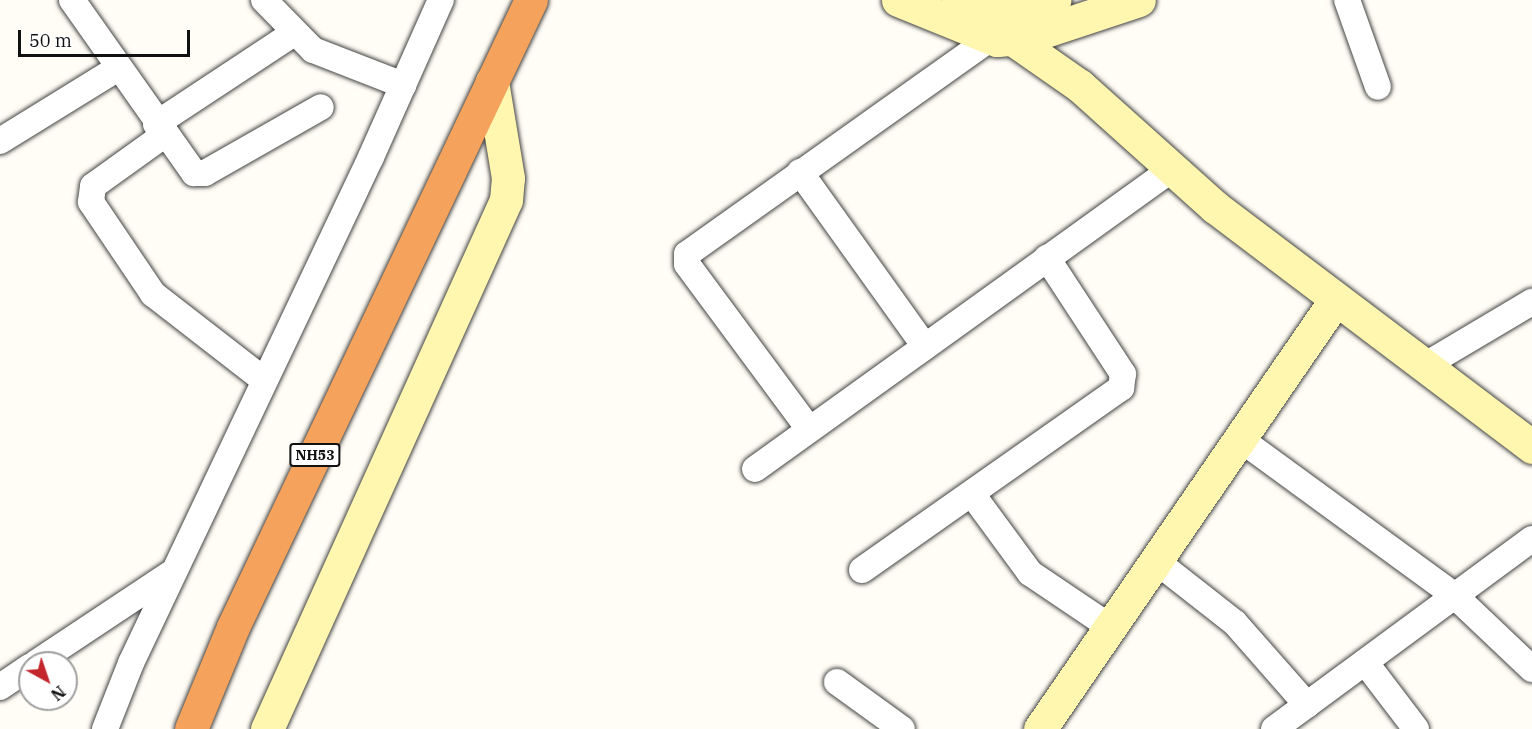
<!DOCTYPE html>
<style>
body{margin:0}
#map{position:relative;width:1532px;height:729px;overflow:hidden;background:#fffdf5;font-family:"IBM Plex Serif",serif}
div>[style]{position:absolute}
.roads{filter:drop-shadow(0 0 2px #444) drop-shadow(0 0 2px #444)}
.street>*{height:26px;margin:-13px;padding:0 13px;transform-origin:13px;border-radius:13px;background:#fff}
.secondary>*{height:33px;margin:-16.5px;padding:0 16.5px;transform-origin:16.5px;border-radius:16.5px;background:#fff6b0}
.highway>*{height:33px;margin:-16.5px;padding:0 16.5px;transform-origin:16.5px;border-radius:16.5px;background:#f5a25d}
span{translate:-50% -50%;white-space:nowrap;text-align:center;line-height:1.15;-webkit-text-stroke:6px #fff;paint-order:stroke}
.shield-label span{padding:2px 4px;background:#fff;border:2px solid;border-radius:4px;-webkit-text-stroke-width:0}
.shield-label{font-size:14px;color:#111;font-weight:700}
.north{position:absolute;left:18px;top:651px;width:60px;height:60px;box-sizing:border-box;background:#fff;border:2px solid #a0a0a0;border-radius:50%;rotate:140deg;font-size:16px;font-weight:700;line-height:24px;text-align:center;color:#111}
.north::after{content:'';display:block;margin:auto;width:21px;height:27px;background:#c4262e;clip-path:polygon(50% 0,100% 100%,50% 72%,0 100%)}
.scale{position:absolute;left:18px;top:30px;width:172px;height:27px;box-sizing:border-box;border:3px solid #111;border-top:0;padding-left:8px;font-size:18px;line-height:21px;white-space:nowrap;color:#111;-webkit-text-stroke:4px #fff;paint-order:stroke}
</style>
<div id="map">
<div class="roads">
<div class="street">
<div style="left:72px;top:0;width:212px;rotate:54.8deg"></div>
<div style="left:194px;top:173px;width:11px"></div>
<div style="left:205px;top:173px;width:133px;rotate:-29.6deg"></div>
<div style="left:264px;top:0;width:70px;rotate:45.6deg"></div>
<div style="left:313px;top:50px;width:97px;rotate:21.3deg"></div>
<div style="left:1347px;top:0;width:92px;rotate:70.4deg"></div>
<div style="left:156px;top:124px;width:165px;rotate:-33.4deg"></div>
<div style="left:164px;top:135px;width:87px;rotate:144.3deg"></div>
<div style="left:93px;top:186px;width:16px;rotate:97deg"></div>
<div style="left:91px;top:202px;width:111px;rotate:56deg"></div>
<div style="left:153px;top:294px;width:140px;rotate:37.8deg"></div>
<div style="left:0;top:141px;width:139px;rotate:-31.7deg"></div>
<div style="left:800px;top:172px;width:213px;rotate:54.4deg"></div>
<div style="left:1424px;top:366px;width:126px;rotate:-30.7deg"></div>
<div style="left:809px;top:429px;width:205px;rotate:-126.5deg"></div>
<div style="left:687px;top:264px;width:10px;rotate:-90deg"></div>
<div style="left:687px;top:254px;width:371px;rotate:-35.4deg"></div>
<div style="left:1240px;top:439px;width:266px;rotate:36.1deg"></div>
<div style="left:1455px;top:596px;width:106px;rotate:43.5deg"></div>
<div style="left:755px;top:469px;width:514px;rotate:-35.73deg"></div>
<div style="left:972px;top:494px;width:98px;rotate:53.7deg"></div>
<div style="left:1030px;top:573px;width:97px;rotate:34deg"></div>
<div style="left:1156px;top:561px;width:100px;rotate:38.1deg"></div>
<div style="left:1235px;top:623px;width:109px;rotate:48.7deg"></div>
<div style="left:862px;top:570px;width:317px;rotate:-35.1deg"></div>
<div style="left:1121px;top:388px;width:14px;rotate:-82deg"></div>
<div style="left:1123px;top:374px;width:139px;rotate:-123.2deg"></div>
<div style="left:1365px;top:662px;width:84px;rotate:52.7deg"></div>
<div style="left:36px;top:663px;width:164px;rotate:-33.6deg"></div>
<div style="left:837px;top:682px;width:80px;rotate:35.9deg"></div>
<div style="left:0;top:687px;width:36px;rotate:-34deg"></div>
<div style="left:105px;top:729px;width:71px;rotate:-68.5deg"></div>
<div style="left:131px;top:663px;width:560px;rotate:-64.62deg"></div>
<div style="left:371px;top:157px;width:172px;rotate:-66deg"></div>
<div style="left:1274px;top:729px;width:320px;rotate:-36.4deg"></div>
</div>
<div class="secondary">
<div style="left:898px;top:0;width:107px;rotate:22deg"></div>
<div style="left:997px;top:40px;width:27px;rotate:-4deg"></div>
<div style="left:1024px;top:38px;width:121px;rotate:-18.3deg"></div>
<div style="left:958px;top:0;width:43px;rotate:23deg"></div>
<div style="left:998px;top:17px;width:59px;rotate:-16.9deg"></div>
<div style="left:998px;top:17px;width:28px;rotate:55deg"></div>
<div style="left:1014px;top:40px;width:80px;rotate:34.9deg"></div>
<div style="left:1080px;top:86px;width:181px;rotate:41.9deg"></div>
<div style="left:1215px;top:207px;width:398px;rotate:37.1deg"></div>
<div style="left:267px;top:729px;width:580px;rotate:-65.69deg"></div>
<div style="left:506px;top:200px;width:22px;rotate:-85deg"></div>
<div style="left:508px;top:178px;width:98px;rotate:-99.4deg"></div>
<div style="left:1040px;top:729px;width:522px;rotate:-55.46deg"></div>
</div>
<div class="highway">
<div style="left:191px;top:729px;width:110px;rotate:-67.6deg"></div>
<div style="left:233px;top:627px;width:694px;rotate:-64.58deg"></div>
</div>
</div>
<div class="shield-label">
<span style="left:315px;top:455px">NH53</span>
</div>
<div class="north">N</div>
<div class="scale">50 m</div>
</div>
